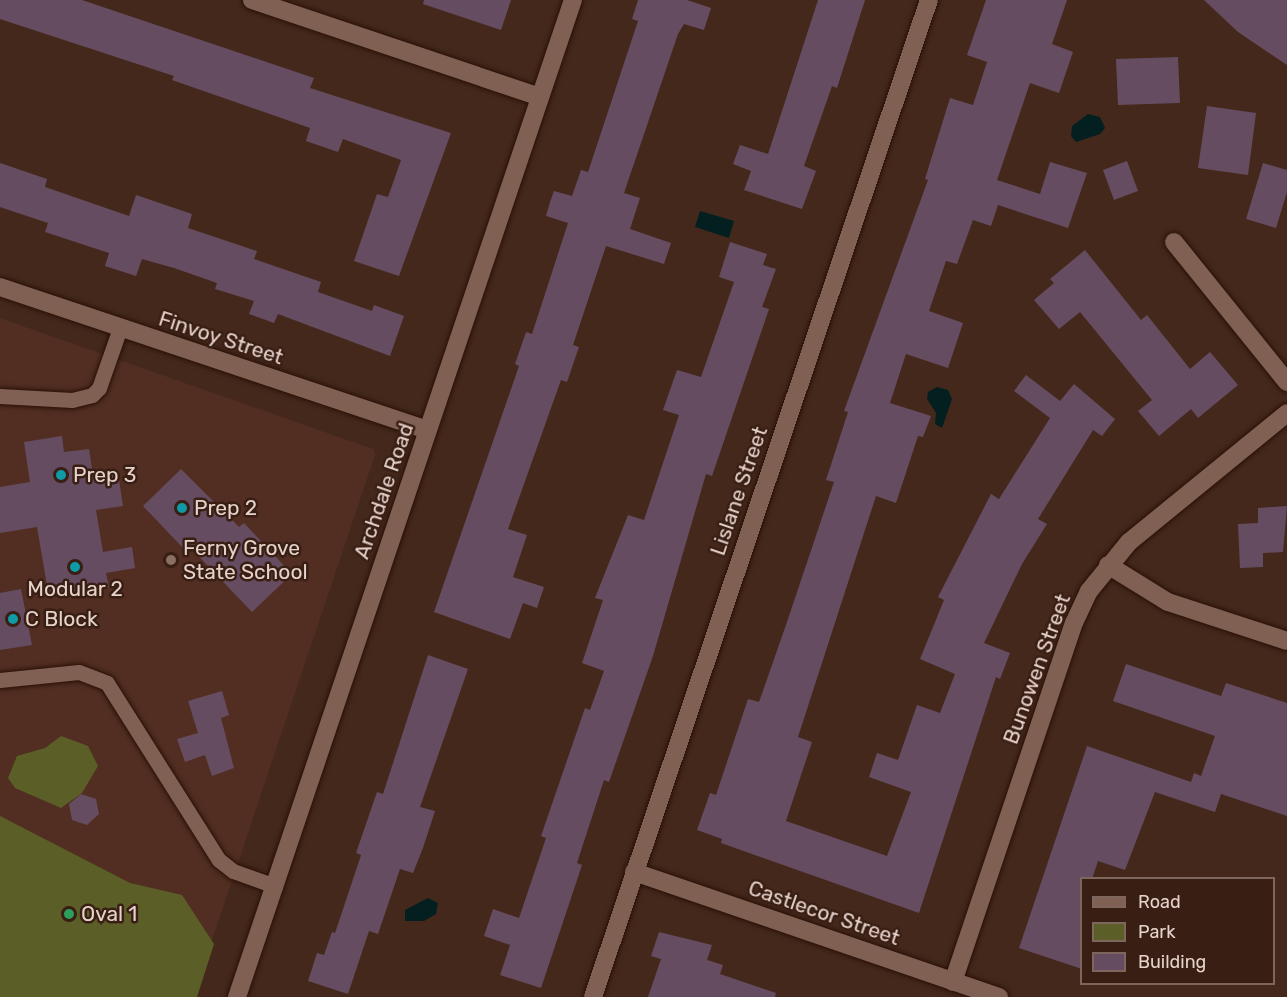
<!DOCTYPE html>
<style>
body{margin:0}
#map{position:relative;width:1287px;height:997px;overflow:hidden;background:#44281c;font-family:Rubik,sans-serif}
div>[style]{position:absolute}
.built>*{inset:0;background:#512e21}
.green>*{inset:0;background:#5c5e28}
.water>*{inset:0;background:#041f20}
.building>*{inset:0;background:#664c61}
.roads{filter:drop-shadow(0 0 2px #291006) drop-shadow(0 0 2px #291006)}
.lane>*{height:15px;margin:-7.5px;padding:0 7.5px;transform-origin:7.5px;border-radius:7.5px;background:#806053}
.street>*{height:18px;margin:-9px;padding:0 9px;transform-origin:9px;border-radius:9px;background:#806053}
.dots>*{width:16px;height:16px;translate:-50% -50%;box-sizing:border-box;border:3px solid #391e13;border-radius:50%}
span{translate:-50% -50%;white-space:nowrap;text-align:center;line-height:1.15;-webkit-text-stroke:5px #391e13;paint-order:stroke}
.street-label{font-size:21px;color:#e5d2cb}
.poi-label{font-size:21px;color:#e5d2cb}
.left{translate:0 -50%;text-align:left}
.legend{position:absolute;left:1080px;top:877px;width:195px;height:108px;box-sizing:border-box;background:#391e13;border:2px solid #7e665d;margin:0;padding:8px 10px;list-style:none;font-size:18px;color:#e5d2cb}
.legend li{display:flex;align-items:center;gap:12px;height:30px}
.legend b{width:30px;border:2px solid #7e665d}
</style>
<div id="map">
<div class="built">
<div style="clip-path:polygon(0 318px,373px 449px,375px 455px,193px 997px,0 997px)"></div>
</div>
<div class="green">
<div style="clip-path:polygon(61px 736px,88px 746px,98px 766px,82px 793px,61px 808px,15px 788px,8px 778px,17px 756px,45px 748px)"></div>
<div style="clip-path:polygon(0 816px,130px 883px,182px 895px,214px 944px,197px 997px,0 997px)"></div>
</div>
<div class="water">
<div style="clip-path:polygon(1088px 114px,1100px 117px,1105px 128px,1100px 134px,1076px 142px,1071px 136px,1072px 126px)"></div>
<div style="clip-path:polygon(700px 211px,734px 221px,729px 238px,695px 227px)"></div>
<div style="clip-path:polygon(937px 387px,948px 390px,952px 399px,942px 428px,935px 424px,936px 413px,927px 399px,928px 392px)"></div>
<div style="clip-path:polygon(428px 898px,438px 903px,436px 914px,424px 921px,405px 921px,405px 910px)"></div>
</div>
<div class="building">
<div style="clip-path:polygon(0 0,82px 0,314px 78px,310px 88px,451px 133px,399px 276px,354px 261px,377px 194px,388px 197px,401px 160px,343px 139px,338px 152px,306px 141px,310px 128px,172px 80px,174px 76px,0 19px)"></div>
<div style="clip-path:polygon(424px 0,511px 0,501px 30px,423px 4px)"></div>
<div style="clip-path:polygon(638px 0,687px 0,711px 8px,704px 30px,684px 24px,678px 34px,624px 193px,640px 198px,630px 229px,671px 243px,664px 264px,606px 246px,573px 345px,579px 347px,567px 382px,561px 380px,508px 529px,527px 535px,513px 577px,544px 587px,537px 608px,523px 603px,510px 639px,434px 612px,519px 366px,515px 364px,526px 332px,532px 334px,568px 223px,546px 216px,550px 202px,554px 191px,572px 196px,581px 170px,588px 172px,638px 21px,632px 19px)"></div>
<div style="clip-path:polygon(818px 0,865px 0,837px 88px,832px 86px,804px 166px,816px 171px,802px 209px,744px 190px,751px 171px,733px 164px,740px 145px,768px 154px)"></div>
<div style="clip-path:polygon(986px 0,1067px 0,1052px 44px,1073px 52px,1059px 93px,1030px 83px,997px 180px,1040px 194px,1050px 162px,1087px 173px,1068px 228px,998px 205px,991px 226px,973px 220px,957px 264px,946px 261px,929px 311px,963px 323px,948px 368px,906px 354px,890px 403px,931px 416px,923px 437px,918px 436px,896px 503px,876px 496px,798px 737px,812px 742px,786px 821px,887px 856px,911px 792px,869px 777px,877px 753px,898px 760px,917px 705px,940px 713px,955px 674px,920px 659px,944px 600px,938px 597px,991px 494px,999px 499px,1050px 418px,1014px 391px,1026px 375px,1060px 401px,1074px 384px,1115px 419px,1102px 436px,1093px 430px,1038px 519px,1047px 524px,1022px 564px,984px 643px,1010px 653px,1000px 679px,996px 677px,919px 913px,721px 843px,722px 839px,697px 830px,710px 793px,716px 795px,748px 699px,759px 702px,788px 619px,834px 482px,826px 480px,848px 412px,844px 411px,928px 180px,925px 179px,950px 98px,973px 105px,987px 62px,967px 55px)"></div>
<div style="clip-path:polygon(1204px 0,1287px 0,1287px 65px,1238px 32px)"></div>
<div style="clip-path:polygon(1178px 57px,1180px 103px,1118px 105px,1116px 59px)"></div>
<div style="clip-path:polygon(1207px 106px,1256px 113px,1248px 175px,1198px 168px)"></div>
<div style="clip-path:polygon(1127px 161px,1138px 191px,1114px 200px,1103px 170px)"></div>
<div style="clip-path:polygon(0 163px,47px 179px,45px 187px,129px 216px,136px 195px,192px 214px,188px 228px,257px 251px,254px 259px,321px 282px,318px 292px,372px 311px,374px 305px,404px 316px,390px 356px,278px 314px,274px 323px,249px 314px,254px 301px,215px 289px,217px 283px,174px 268px,142px 259px,136px 276px,105px 266px,109px 253px,45px 232px,48px 223px,0 207px)"></div>
<div style="clip-path:polygon(1263px 163px,1287px 170px,1287px 192px,1276px 228px,1246px 219px)"></div>
<div style="clip-path:polygon(730px 242px,767px 254px,763px 265px,776px 269px,762px 307px,769px 309px,712px 476px,706px 474px,653px 656px,609px 782px,604px 780px,577px 863px,582px 865px,541px 988px,500px 975px,510px 945px,484px 936px,493px 909px,519px 918px,546px 838px,541px 836px,585px 708px,590px 710px,604px 671px,582px 663px,603px 600px,595px 598px,628px 515px,644px 520px,679px 415px,663px 410px,677px 370px,701px 377px,734px 282px,719px 277px)"></div>
<div style="clip-path:polygon(1085px 250px,1141px 320px,1147px 315px,1190px 369px,1210px 352px,1238px 385px,1198px 418px,1191px 409px,1159px 436px,1138px 411px,1152px 400px,1080px 312px,1059px 329px,1034px 300px,1054px 283px,1050px 279px)"></div>
<div style="clip-path:polygon(62px 436px,64px 452px,89px 449px,93px 476px,118px 473px,123px 506px,96px 510px,103px 552px,132px 547px,135px 568px,106px 573px,109px 587px,49px 597px,37px 527px,0 533px,0 487px,30px 482px,24px 442px)"></div>
<div style="clip-path:polygon(181px 469px,239px 527px,244px 523px,292px 574px,252px 612px,187px 544px,183px 548px,143px 506px)"></div>
<div style="clip-path:polygon(1287px 506px,1283px 552px,1263px 553px,1263px 567px,1240px 568px,1238px 524px,1258px 523px,1258px 508px)"></div>
<div style="clip-path:polygon(21px 589px,32px 645px,0 650px,0 593px)"></div>
<div style="clip-path:polygon(428px 655px,468px 669px,420px 807px,435px 811px,423px 848px,413px 873px,400px 869px,378px 934px,369px 931px,348px 994px,308px 981px,317px 953px,324px 955px,332px 932px,335px 933px,361px 855px,356px 853px,377px 792px,383px 794px)"></div>
<div style="clip-path:polygon(1126px 664px,1221px 696px,1226px 683px,1287px 703px,1287px 816px,1221px 794px,1215px 812px,1155px 792px,1125px 870px,1098px 861px,1092px 879px,1082px 879px,1082px 969px,1019px 948px,1087px 746px,1191px 782px,1194px 773px,1201px 776px,1215px 736px,1113px 701px)"></div>
<div style="clip-path:polygon(222px 691px,229px 715px,221px 718px,234px 768px,212px 776px,205px 755px,185px 762px,177px 739px,198px 733px,188px 701px)"></div>
<div style="clip-path:polygon(81px 794px,96px 799px,99px 814px,87px 825px,72px 820px,69px 804px)"></div>
<div style="clip-path:polygon(659px 932px,712px 945px,707px 960px,723px 965px,720px 974px,776px 993px,775px 997px,648px 997px,661px 959px,651px 956px)"></div>
</div>
<div class="roads">
<div class="lane">
<div style="left:0;top:396px;width:72px;rotate:3.2deg"></div>
<div style="left:72px;top:400px;width:21px;rotate:-14deg"></div>
<div style="left:92px;top:395px;width:10px;rotate:-45deg"></div>
<div style="left:99px;top:388px;width:64px;rotate:-70.7deg"></div>
<div style="left:0;top:680px;width:79px;rotate:-5.8deg"></div>
<div style="left:79px;top:672px;width:30px;rotate:21deg"></div>
<div style="left:107px;top:683px;width:209px;rotate:57.7deg"></div>
<div style="left:219px;top:860px;width:18px;rotate:38deg"></div>
<div style="left:233px;top:871px;width:45px;rotate:19.7deg"></div>
</div>
<div class="street">
<div style="left:252px;top:0;width:304px;rotate:18.6deg"></div>
<div style="left:1174px;top:242px;width:180px;rotate:51.1deg"></div>
<div style="left:0;top:287px;width:451px;rotate:18.5deg"></div>
<div style="left:1108px;top:565px;width:70px;rotate:31.7deg"></div>
<div style="left:1168px;top:602px;width:125px;rotate:18.1deg"></div>
<div style="left:634px;top:872px;width:386px;rotate:18.9deg"></div>
<div style="left:953px;top:982px;width:379px;rotate:-71.4deg"></div>
<div style="left:1074px;top:623px;width:35px;rotate:-65deg"></div>
<div style="left:1089px;top:591px;width:63px;rotate:-50.8deg"></div>
<div style="left:1129px;top:542px;width:204px;rotate:-39.2deg"></div>
<div style="left:237px;top:997px;width:1052px;rotate:-71.38deg"></div>
<div style="left:593px;top:997px;width:1052px;rotate:-71.38deg"></div>
</div>
</div>
<div class="dots">
<div style="left:61px;top:475px;background:#0f9aa8"></div>
<div style="left:182px;top:508px;background:#0f9aa8"></div>
<div style="left:171px;top:560px;background:#8d6e63"></div>
<div style="left:75px;top:567px;background:#0f9aa8"></div>
<div style="left:13px;top:619px;background:#0f9aa8"></div>
<div style="left:69px;top:914px;background:#2e9e5b"></div>
</div>
<div class="street-label">
<span style="left:221px;top:338px;rotate:18deg">Finvoy Street</span>
<span style="left:384px;top:491px;rotate:-71deg">Archdale Road</span>
<span style="left:739px;top:491px;rotate:-71deg">Lislane Street</span>
<span style="left:1037px;top:669px;rotate:-70deg">Bunowen Street</span>
<span style="left:824px;top:913px;rotate:19deg">Castlecor Street</span>
</div>
<div class="poi-label">
<span class="left" style="left:73px;top:475px">Prep 3</span>
<span class="left" style="left:194px;top:508px">Prep 2</span>
<span class="left" style="left:183px;top:560px">Ferny Grove<br>State School</span>
<span style="left:75px;top:589px">Modular 2</span>
<span class="left" style="left:25px;top:619px">C Block</span>
<span class="left" style="left:81px;top:914px">Oval 1</span>
</div>
<ul class="legend">
<li><b style="height:8px;background:#806053"></b>Road</li>
<li><b style="height:16px;background:#5c5e28"></b>Park</li>
<li><b style="height:16px;background:#664c61"></b>Building</li>
</ul>
</div>
